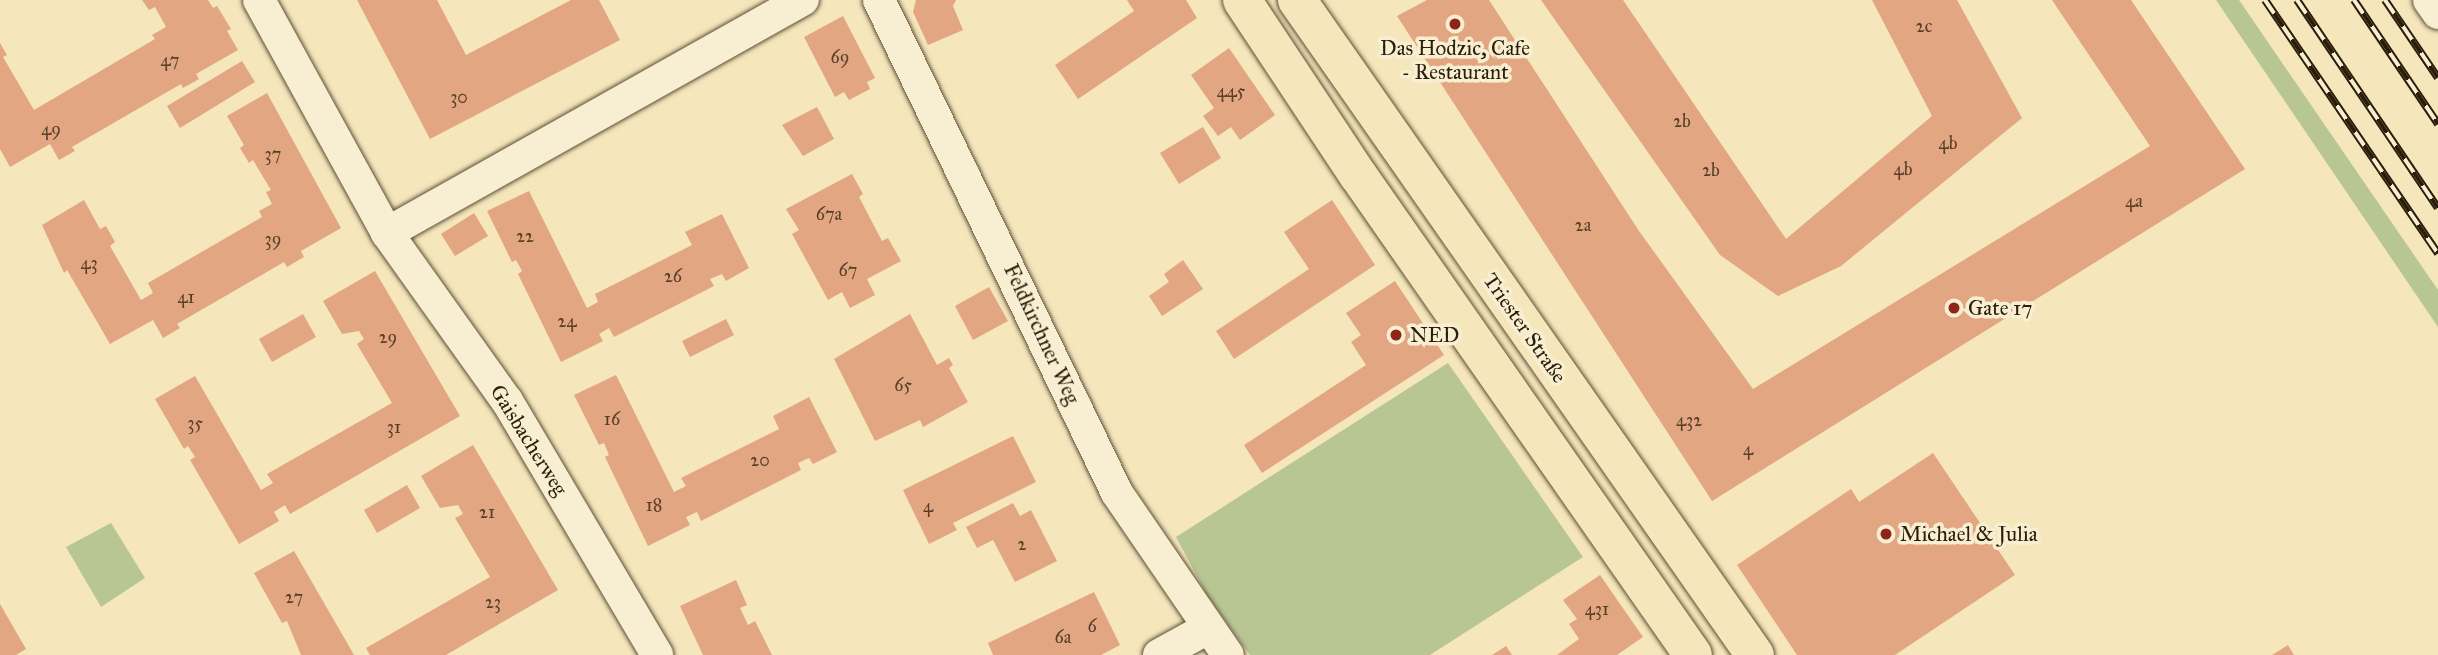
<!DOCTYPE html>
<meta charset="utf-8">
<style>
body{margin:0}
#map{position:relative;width:2438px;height:655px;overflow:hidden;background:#f5e6bb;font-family:"IM FELL Great Primer",serif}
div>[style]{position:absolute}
.green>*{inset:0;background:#b8c693}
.building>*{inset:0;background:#e2a683}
.roads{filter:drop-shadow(0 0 2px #5d4f36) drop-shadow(0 0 2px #5d4f36)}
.street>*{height:32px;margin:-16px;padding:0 16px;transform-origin:16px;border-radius:16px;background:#f8efd3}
.primary>*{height:38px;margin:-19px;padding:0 19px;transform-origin:19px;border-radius:19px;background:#f5e6bb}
.rail>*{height:8px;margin-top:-4px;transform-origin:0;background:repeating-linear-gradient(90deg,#f8efd3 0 16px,#2a1d09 0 32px);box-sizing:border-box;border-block:2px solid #2a1d09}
.dots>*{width:19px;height:19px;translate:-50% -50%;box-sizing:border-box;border:4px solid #f8efd3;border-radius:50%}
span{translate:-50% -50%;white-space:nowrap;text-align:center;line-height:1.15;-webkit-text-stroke:7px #f8efd3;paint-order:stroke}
.number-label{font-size:18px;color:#583f28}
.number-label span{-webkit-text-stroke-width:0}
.poi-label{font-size:21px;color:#2a1d09}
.left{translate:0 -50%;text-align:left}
.street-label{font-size:21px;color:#2a1d09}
</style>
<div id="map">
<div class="green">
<div style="clip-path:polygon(2216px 0,2239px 0,2438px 290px,2438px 327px)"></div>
<div style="clip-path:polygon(1448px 363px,1583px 557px,1430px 655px,1250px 655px,1207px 595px,1176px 537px)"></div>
<div style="clip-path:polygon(111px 523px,145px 578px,101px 607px,66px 547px)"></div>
</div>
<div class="building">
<div style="clip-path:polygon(142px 0,208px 0,213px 8px,217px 6px,231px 29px,227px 31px,238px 50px,196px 74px,199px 79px,183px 88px,181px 84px,72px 147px,75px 151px,59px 160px,50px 144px,10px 167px,0 149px,0 43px,7px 55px,3px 57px,34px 110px,155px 39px,152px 35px,166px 27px,155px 7px,149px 10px)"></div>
<div style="clip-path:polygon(357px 0,437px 0,466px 55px,571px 0,599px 0,620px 40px,430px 139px)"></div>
<div style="clip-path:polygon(916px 0,956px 0,953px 6px,963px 30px,928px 45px,913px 12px)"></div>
<div style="clip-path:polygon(1127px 0,1186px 0,1197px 18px,1078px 99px,1055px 65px,1134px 11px)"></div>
<div style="clip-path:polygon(1427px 0,1489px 0,1639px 231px,1753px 389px,2150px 146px,2052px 0,2131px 0,2245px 169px,1712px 501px,1397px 16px)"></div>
<div style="clip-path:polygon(1541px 0,1623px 0,1786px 239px,1932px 116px,1872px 0,1957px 0,2022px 118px,1841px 266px,1778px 296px,1720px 255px)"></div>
<div style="clip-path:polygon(843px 16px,875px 78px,867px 82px,870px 89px,849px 100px,844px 92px,835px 97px,804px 37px)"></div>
<div style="clip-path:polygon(1229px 48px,1275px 115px,1240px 140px,1231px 127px,1218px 136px,1203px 116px,1214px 108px,1191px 75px)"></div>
<div style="clip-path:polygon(242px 61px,255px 82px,180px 128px,167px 106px)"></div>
<div style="clip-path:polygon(267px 93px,341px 228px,301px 251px,304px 257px,287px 267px,284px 262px,177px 324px,180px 328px,163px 338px,153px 320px,110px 344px,67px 270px,64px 273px,42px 225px,84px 200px,100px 229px,106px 226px,115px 242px,110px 246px,141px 300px,153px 293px,148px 283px,262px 217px,259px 211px,272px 204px,266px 192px,271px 190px,253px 160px,249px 163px,240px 148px,244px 145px,227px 116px)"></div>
<div style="clip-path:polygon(817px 107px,834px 139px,803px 156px,782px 125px)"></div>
<div style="clip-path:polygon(1203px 127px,1221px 158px,1179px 184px,1160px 153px)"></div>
<div style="clip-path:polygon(852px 174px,863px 194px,859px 197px,882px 241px,888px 238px,901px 261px,867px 279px,875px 295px,850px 308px,842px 292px,828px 300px,792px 234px,799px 230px,786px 209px)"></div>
<div style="clip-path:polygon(529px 191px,587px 308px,598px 302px,595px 294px,692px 245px,685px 232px,722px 214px,749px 268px,726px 281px,722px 274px,710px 279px,714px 286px,614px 337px,609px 328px,599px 334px,603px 341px,561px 362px,518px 274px,522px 271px,516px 260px,512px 262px,487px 211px)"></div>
<div style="clip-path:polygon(1332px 200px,1375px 265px,1234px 359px,1216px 331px,1309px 269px,1284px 232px)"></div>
<div style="clip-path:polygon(474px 213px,488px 236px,455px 256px,441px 234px)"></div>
<div style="clip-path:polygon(1183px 260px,1203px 289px,1162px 316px,1149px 296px,1169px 282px,1164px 274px)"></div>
<div style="clip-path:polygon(375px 271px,460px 416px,290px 514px,285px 505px,274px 512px,279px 521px,239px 544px,190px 460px,195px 457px,188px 446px,184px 449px,155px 399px,195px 376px,261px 490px,273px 483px,267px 474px,392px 403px,357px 344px,364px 339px,359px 331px,342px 334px,323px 301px)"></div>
<div style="clip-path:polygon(1395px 281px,1444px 355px,1262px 473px,1244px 445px,1366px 365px,1351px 342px,1361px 335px,1346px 313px)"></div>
<div style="clip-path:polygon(989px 287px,1008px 321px,973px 340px,955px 306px)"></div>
<div style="clip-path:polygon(303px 314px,316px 337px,272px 362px,259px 339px)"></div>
<div style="clip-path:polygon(910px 314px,937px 365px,949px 358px,953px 365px,949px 368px,968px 402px,923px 427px,920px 420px,875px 441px,834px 359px)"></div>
<div style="clip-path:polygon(726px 319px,734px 335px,690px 357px,682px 341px)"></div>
<div style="clip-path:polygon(616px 375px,674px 492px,686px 486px,681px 478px,779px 429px,773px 416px,809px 397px,837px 452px,813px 464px,809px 458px,798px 463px,801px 470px,701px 521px,697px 512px,686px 517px,690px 525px,648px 546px,605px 457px,609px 455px,604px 443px,599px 445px,574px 395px)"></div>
<div style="clip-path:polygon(1013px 436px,1036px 482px,953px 523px,957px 530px,929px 544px,903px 490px)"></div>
<div style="clip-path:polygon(473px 445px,558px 590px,446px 655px,370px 655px,366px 648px,490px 577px,455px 518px,463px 514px,458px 505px,440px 508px,421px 476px)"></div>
<div style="clip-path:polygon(1933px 453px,2015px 575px,1895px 655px,1797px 655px,1737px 565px,1851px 489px,1859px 502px)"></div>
<div style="clip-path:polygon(407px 485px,420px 508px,377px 533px,364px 510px)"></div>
<div style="clip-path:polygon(1013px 503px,1020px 516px,1031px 510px,1057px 561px,1015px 582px,993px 540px,977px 548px,966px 527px)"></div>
<div style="clip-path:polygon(294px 551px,346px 641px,354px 655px,301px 655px,287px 621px,282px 623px,254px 573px)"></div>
<div style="clip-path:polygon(1600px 575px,1643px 637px,1617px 655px,1557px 655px,1579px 639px,1569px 624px,1577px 619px,1563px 600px)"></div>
<div style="clip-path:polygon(736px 580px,747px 605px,740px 608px,748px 625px,755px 621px,772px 655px,703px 655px,680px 606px)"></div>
<div style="clip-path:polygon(1094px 592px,1120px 645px,1101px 655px,993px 655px,988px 643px)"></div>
<div style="clip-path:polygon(0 604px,26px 649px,16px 655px,0 655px)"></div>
<div style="clip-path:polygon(2288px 645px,2294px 655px,2272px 655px)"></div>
<div style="clip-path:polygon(1506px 646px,1512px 655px,1492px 655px)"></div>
</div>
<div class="roads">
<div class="street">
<div style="left:259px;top:0;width:266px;rotate:61.2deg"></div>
<div style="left:387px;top:233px;width:206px;rotate:54.5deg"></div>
<div style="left:507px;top:401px;width:295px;rotate:59.4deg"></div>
<div style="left:879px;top:0;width:547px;rotate:64.23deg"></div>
<div style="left:1117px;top:493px;width:196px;rotate:55.6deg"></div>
<div style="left:2429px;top:0;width:16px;rotate:55deg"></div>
<div style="left:387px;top:233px;width:477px;rotate:-29.3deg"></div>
<div style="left:1159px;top:655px;width:56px;rotate:-28.9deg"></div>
</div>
<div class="primary">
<div style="left:1242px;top:0;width:210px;rotate:56.5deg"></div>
<div style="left:1358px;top:175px;width:585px;rotate:55.09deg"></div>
<div style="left:1297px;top:0;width:799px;rotate:55.04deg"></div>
</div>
</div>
<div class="rail">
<div style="left:2265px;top:0;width:307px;rotate:55.7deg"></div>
<div style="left:2297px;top:0;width:251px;rotate:55.9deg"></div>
<div style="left:2354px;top:0;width:150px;rotate:55.9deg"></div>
<div style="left:2385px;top:0;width:94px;rotate:55.8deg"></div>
</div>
<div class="dots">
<div style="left:1455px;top:24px;background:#8f2418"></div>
<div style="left:1954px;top:308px;background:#8f2418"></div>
<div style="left:1396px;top:335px;background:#8f2418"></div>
<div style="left:1886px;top:534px;background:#8f2418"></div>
</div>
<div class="number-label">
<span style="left:1924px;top:26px">2c</span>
<span style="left:840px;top:57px">69</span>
<span style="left:170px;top:60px">47</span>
<span style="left:1231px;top:91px">445</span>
<span style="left:459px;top:97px">30</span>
<span style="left:1682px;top:121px">2b</span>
<span style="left:51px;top:129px">49</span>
<span style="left:1948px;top:143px">4b</span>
<span style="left:273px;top:154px">37</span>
<span style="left:1903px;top:169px">4b</span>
<span style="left:1711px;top:170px">2b</span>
<span style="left:2134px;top:201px">4a</span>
<span style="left:829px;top:214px">67a</span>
<span style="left:1583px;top:225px">2a</span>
<span style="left:525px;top:236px">22</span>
<span style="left:273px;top:239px">39</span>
<span style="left:89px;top:263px">43</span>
<span style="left:848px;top:270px">67</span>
<span style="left:673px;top:276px">26</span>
<span style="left:186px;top:297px">41</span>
<span style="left:567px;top:321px">24</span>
<span style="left:388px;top:337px">29</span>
<span style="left:903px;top:385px">65</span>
<span style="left:612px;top:419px">16</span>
<span style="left:1689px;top:420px">432</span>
<span style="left:195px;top:423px">35</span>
<span style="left:394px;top:427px">31</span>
<span style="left:1748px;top:449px">4</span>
<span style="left:760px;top:460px">20</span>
<span style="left:654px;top:505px">18</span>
<span style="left:928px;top:506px">4</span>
<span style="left:487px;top:512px">21</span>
<span style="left:1022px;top:544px">2</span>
<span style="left:294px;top:597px">27</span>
<span style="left:493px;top:602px">23</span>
<span style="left:1597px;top:609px">431</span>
<span style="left:1092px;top:626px">6</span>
<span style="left:1063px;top:637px">6a</span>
</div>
<div class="poi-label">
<span style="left:1455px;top:60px">Das Hodzic, Cafe<br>- Restaurant</span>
<span class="left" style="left:1968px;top:308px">Gate 17</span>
<span class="left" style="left:1410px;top:335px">NED</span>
<span class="left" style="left:1900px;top:534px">Michael &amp; Julia</span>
</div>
<div class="street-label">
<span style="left:1525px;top:328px;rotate:55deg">Triester Straße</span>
<span style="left:1042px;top:334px;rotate:65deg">Feldkirchner Weg</span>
<span style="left:529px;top:440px;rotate:58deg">Gaisbacherweg</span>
</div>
</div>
